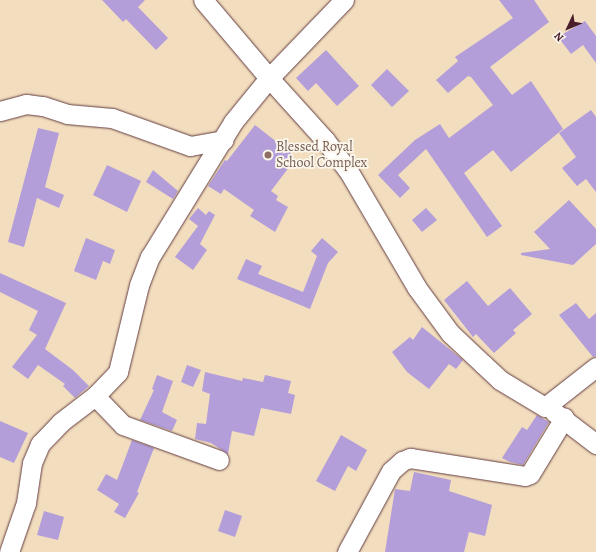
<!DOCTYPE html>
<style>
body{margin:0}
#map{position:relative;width:596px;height:552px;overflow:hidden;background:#f2ddbe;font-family:Alegreya,serif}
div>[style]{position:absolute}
.building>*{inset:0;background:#b39eda}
.roads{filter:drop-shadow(0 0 1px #633c41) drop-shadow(0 0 1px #633c41)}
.minor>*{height:19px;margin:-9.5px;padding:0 9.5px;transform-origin:9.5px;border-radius:9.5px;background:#fff}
.dots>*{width:11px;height:11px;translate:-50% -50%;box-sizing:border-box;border:2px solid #fbf7ec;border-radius:50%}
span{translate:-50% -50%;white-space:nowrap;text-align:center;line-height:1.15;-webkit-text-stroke:3.5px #fbf7ec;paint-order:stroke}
.education-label{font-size:14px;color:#785e54}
.left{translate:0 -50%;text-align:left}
.north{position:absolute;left:548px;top:8px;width:40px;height:40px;-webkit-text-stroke:3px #fbf7ec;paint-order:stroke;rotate:226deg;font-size:11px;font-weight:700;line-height:16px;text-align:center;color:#4a1f2b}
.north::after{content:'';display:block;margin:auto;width:14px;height:18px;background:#4a1f2b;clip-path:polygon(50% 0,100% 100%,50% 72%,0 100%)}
</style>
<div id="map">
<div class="building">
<div style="clip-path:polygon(102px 0,145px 0,138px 7px,168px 38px,156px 50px,126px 19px,123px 22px)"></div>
<div style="clip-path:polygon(499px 0,534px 0,549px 22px,490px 67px,512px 95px,531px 81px,563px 129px,511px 172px,493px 150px,464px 173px,502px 226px,487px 237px,426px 149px,398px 175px,410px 188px,400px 198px,378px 175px,415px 140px,440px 124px,449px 138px,493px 105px,471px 77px,468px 76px,448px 93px,436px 80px,458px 61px,455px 57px,513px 18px)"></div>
<div style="clip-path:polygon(585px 21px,596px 36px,596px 63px,583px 45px,571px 54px,558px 37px)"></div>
<div style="clip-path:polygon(326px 50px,359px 86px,337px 106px,316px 83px,308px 91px,296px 78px)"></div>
<div style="clip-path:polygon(387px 69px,409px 91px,392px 107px,371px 85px)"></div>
<div style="clip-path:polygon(591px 110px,596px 117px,596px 192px,586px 179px,577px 186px,562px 168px,576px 157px,559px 133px)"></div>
<div style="clip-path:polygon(255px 125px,291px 153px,287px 158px,293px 162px,271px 191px,278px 196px,276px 200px,288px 207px,275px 232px,250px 216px,254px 210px,224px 189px,221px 194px,208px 186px,225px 160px,227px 161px)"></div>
<div style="clip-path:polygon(38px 128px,59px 133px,45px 187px,64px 195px,59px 208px,37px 198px,24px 247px,8px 242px)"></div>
<div style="clip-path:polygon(107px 165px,141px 181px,127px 212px,93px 195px)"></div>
<div style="clip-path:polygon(153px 170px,178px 191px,173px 199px,146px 182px)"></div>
<div style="clip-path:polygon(569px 200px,596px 229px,596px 244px,573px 265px,521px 255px,521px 253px,550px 249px,534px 232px)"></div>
<div style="clip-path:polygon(198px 208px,206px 215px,209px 211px,215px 215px,200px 244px,207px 250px,193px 270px,175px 257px,198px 226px,189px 219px)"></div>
<div style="clip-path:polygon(426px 208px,437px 220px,422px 232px,412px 220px)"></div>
<div style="clip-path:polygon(86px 238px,115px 250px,110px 264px,103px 261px,96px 280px,74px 271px)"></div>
<div style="clip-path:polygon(322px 238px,338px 252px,328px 263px,310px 309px,237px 279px,246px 259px,262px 266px,258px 274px,303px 292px,317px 256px,311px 251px)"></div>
<div style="clip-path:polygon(0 273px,66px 303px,45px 349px,73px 370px,89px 386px,75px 398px,63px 386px,65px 384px,38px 365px,28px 379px,12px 367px,37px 335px,29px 330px,38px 311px,0 292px)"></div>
<div style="clip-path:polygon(467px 281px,488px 306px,510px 288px,532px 314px,513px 330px,516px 333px,494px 353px,476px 334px,473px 337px,444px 300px)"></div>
<div style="clip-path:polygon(576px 303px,589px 319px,596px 313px,596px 356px,593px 357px,559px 315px)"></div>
<div style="clip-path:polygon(422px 327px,463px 360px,456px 369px,449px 364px,429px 389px,407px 372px,392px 352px,410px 337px,413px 340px)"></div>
<div style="clip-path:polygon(187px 365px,201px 370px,193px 387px,181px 382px)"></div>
<div style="clip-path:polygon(205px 372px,242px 381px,243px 378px,263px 382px,265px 375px,291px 381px,288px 393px,295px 395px,291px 414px,261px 408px,254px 436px,232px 431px,228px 454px,211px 443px,195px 439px,197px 423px,206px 424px,210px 394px,202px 391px)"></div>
<div style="clip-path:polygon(157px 375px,173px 381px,162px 412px,177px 420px,172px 431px,140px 420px,154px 390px,152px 389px)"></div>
<div style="clip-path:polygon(537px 415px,549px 422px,523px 465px,510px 462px,502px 458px,522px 427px,527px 430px)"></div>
<div style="clip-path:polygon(0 421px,28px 433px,14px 463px,0 457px)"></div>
<div style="clip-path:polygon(341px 435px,367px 450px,356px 471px,348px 466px,335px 491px,316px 481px)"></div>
<div style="clip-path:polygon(132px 440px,154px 448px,137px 492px,139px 493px,125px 518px,114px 512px,119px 504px,97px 490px,106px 474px,117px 480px)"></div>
<div style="clip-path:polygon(414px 472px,451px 480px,449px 491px,492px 505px,485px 536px,469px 532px,464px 552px,385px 552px,395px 489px,410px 491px)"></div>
<div style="clip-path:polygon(225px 510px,242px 516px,235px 537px,218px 531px)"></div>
<div style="clip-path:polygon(44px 511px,64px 517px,58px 540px,37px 535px)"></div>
</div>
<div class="roads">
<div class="minor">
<div style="left:344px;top:0;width:108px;rotate:133.9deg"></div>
<div style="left:269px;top:78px;width:84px;rotate:47.9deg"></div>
<div style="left:325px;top:140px;width:40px;rotate:53deg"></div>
<div style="left:349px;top:172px;width:134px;rotate:59.6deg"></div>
<div style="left:417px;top:288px;width:56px;rotate:53.7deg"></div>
<div style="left:450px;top:333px;width:45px;rotate:43.2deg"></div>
<div style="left:483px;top:364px;width:23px;rotate:43deg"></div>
<div style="left:500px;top:380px;width:52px;rotate:31deg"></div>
<div style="left:545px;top:407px;width:65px;rotate:-38.1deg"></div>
<div style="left:0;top:111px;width:27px;rotate:-15deg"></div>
<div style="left:26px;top:104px;width:17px;rotate:7deg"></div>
<div style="left:43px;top:106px;width:25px;rotate:18deg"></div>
<div style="left:67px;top:114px;width:45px;rotate:5.1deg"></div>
<div style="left:112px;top:118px;width:83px;rotate:19.7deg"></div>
<div style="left:190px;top:146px;width:34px;rotate:-10deg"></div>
<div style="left:95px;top:396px;width:40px;rotate:46deg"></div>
<div style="left:123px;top:425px;width:102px;rotate:20deg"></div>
<div style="left:554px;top:412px;width:53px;rotate:37.3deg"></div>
<div style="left:9px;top:552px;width:52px;rotate:-70.9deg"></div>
<div style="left:26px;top:503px;width:40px;rotate:-81.5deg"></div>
<div style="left:32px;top:463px;width:21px;rotate:-67deg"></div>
<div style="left:40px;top:444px;width:30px;rotate:-46deg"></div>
<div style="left:61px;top:422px;width:43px;rotate:-37.4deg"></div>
<div style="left:95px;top:396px;width:33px;rotate:-46deg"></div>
<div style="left:118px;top:372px;width:89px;rotate:-76.4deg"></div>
<div style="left:139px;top:285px;width:30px;rotate:-69deg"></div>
<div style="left:150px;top:257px;width:158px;rotate:-58.4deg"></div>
<div style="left:233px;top:122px;width:57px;rotate:-50.7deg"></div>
<div style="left:269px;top:78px;width:102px;rotate:-130.2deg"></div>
<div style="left:347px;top:552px;width:92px;rotate:-61.5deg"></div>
<div style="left:391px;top:471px;width:15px;rotate:-42deg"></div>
<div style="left:402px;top:461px;width:9px;rotate:-21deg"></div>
<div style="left:410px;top:458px;width:116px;rotate:8.9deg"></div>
<div style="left:525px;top:476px;width:5px;rotate:-22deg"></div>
<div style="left:530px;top:474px;width:66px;rotate:-58.7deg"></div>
</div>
</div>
<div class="dots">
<div style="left:268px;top:155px;background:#8d6e63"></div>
</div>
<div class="education-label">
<span class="left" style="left:276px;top:155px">Blessed Royal<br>School Complex</span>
</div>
<div class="north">N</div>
</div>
